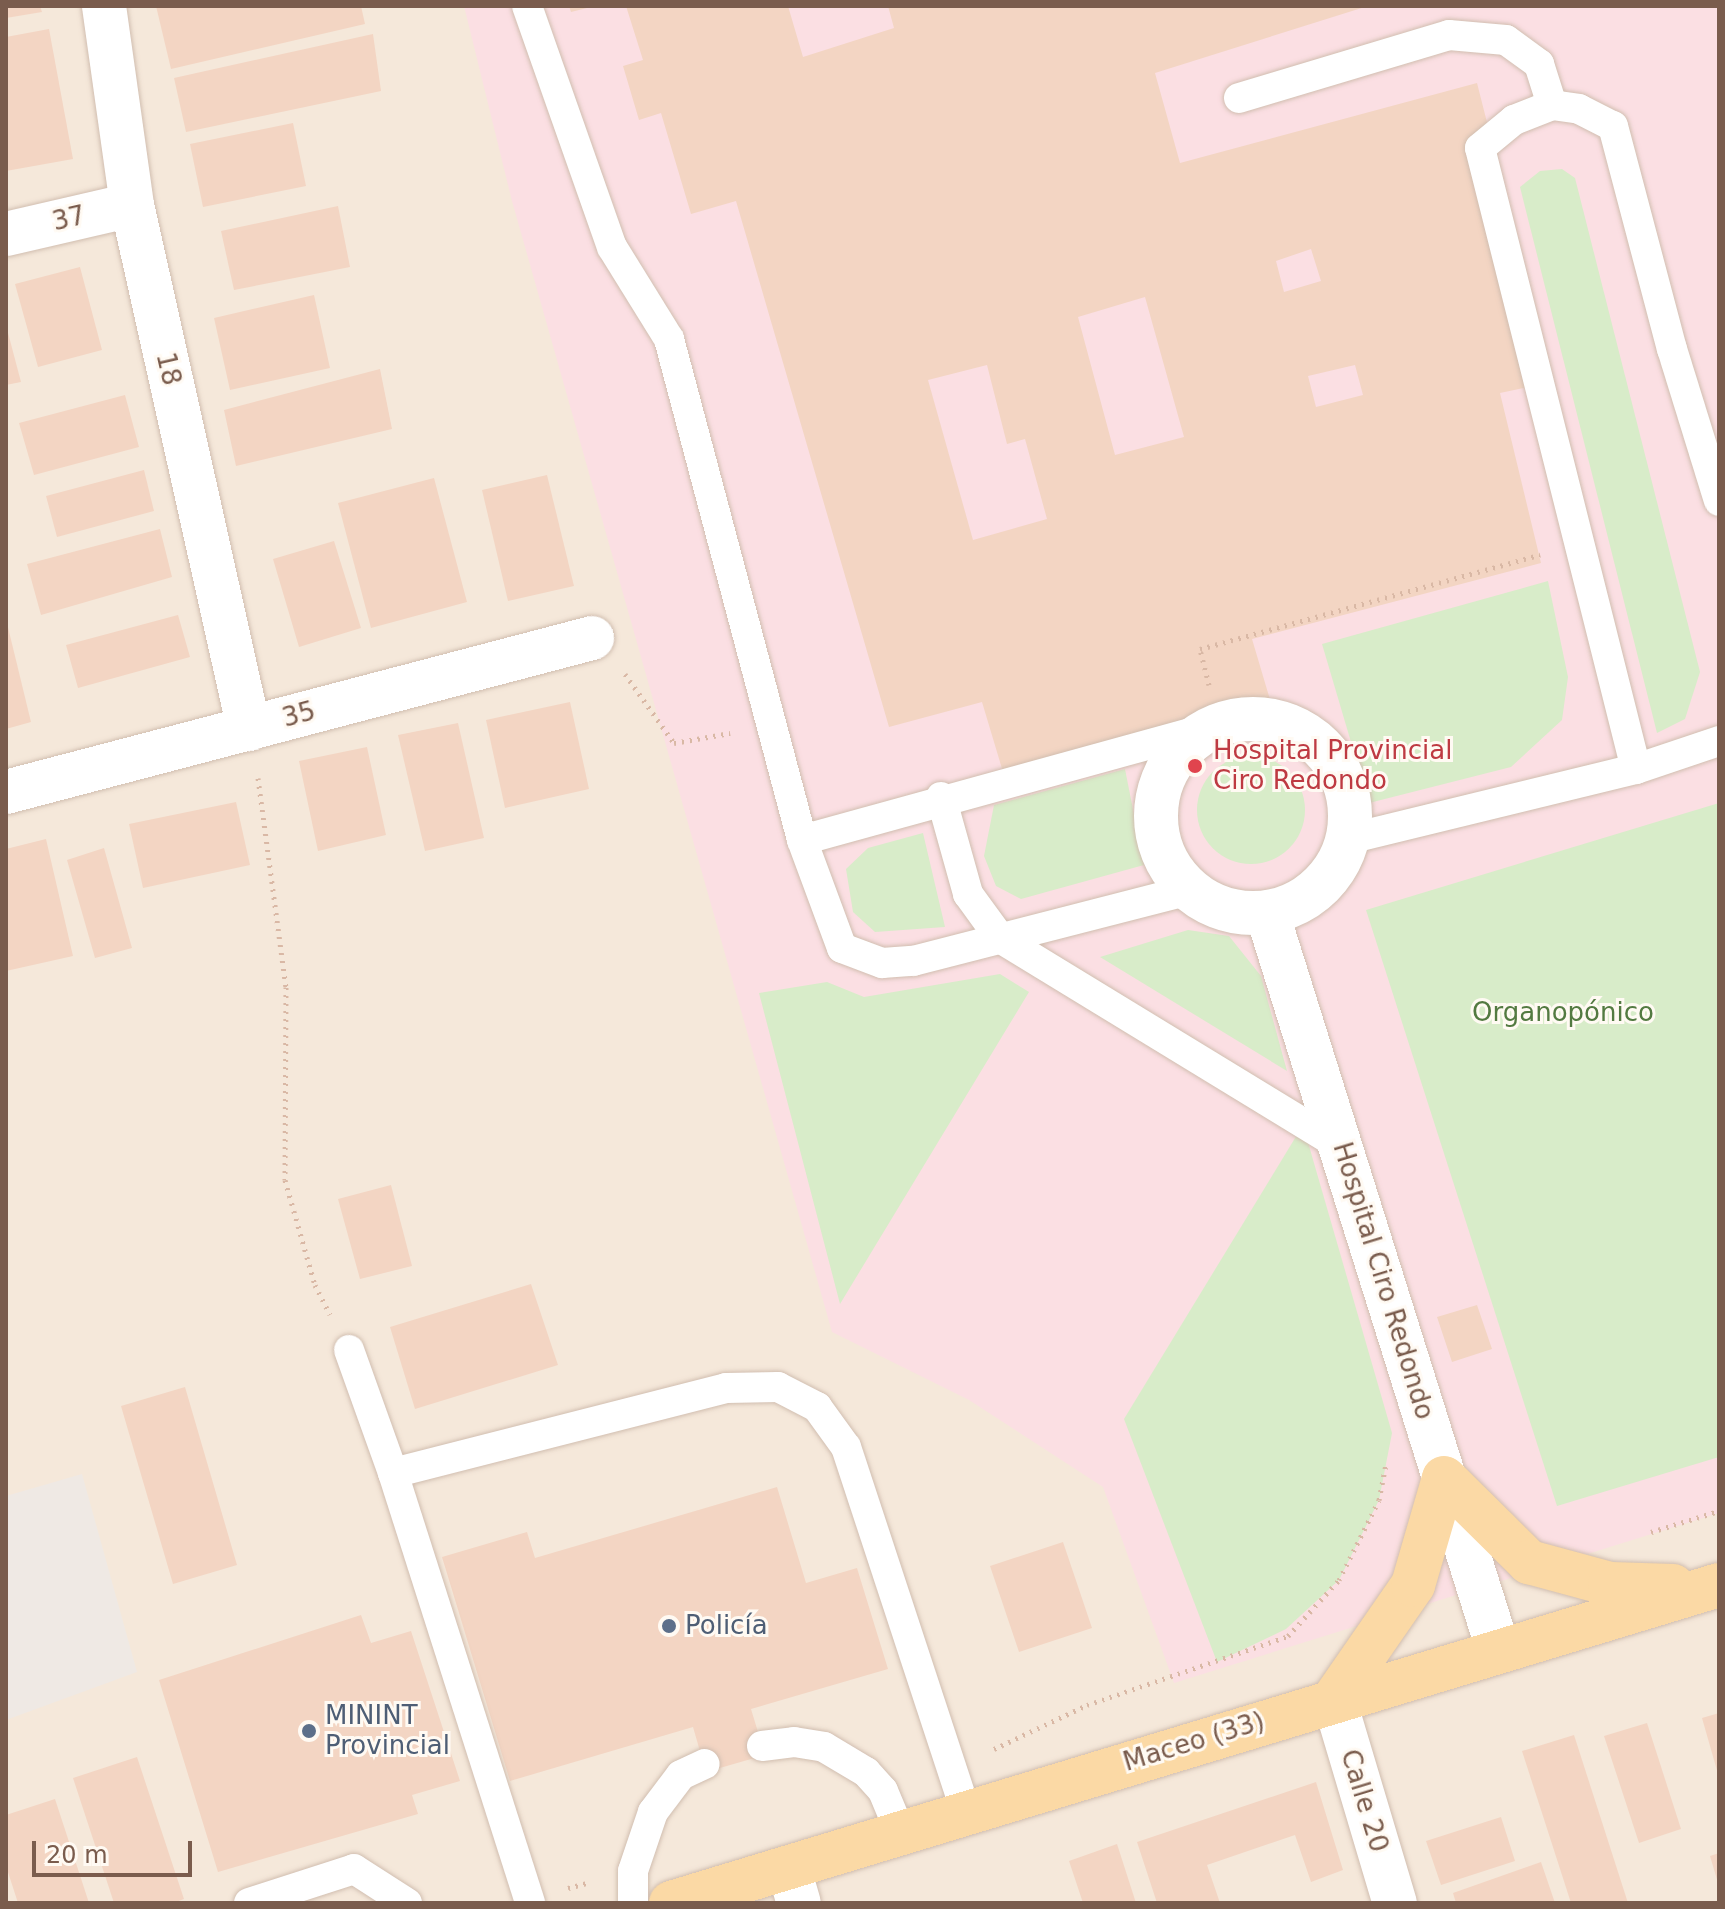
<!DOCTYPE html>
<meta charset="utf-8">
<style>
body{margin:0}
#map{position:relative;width:1725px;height:1909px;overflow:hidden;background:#fdf6ec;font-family:"DejaVu Sans",sans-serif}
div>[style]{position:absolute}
.residential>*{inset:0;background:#f5e8da}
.industrial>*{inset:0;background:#efe9e4}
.medical>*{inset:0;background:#fbdfe3}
.green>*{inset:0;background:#d8ecc9}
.round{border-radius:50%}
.building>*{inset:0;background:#f3d5c3}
.path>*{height:5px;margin-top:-2.5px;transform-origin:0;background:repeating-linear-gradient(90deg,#d9b8a5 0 2px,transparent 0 8px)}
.roads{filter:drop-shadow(0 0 2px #d1beb0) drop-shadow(0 0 2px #d1beb0)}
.service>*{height:30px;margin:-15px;padding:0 15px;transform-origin:15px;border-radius:15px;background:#fff}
.minor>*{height:44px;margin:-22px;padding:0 22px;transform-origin:22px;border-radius:22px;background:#fff}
.minor>.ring{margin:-22px;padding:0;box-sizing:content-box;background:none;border:44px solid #fff;border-radius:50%}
.tertiary>*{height:44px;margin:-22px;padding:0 22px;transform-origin:22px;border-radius:22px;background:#fff}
.primary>*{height:44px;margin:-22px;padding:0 22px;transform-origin:22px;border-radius:22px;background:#fbd9a5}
.dots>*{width:22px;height:22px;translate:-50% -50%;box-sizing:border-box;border:4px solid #fffaf3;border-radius:50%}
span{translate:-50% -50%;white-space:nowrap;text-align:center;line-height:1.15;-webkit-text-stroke:6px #fffaf3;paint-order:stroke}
.street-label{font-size:26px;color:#7a5c4d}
.health-label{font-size:26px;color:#be3a42}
.left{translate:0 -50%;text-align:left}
.park-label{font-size:26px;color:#537a41}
.service-label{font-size:26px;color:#4e5e75}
.frame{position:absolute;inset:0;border:8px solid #7a5c4d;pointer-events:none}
.scale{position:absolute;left:32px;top:1841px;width:160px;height:36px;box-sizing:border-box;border:4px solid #7a5c4d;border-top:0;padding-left:10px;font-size:24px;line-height:28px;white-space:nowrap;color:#7a5c4d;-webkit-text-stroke:6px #fffaf3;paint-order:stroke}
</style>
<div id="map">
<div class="residential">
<div style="clip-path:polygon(6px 6px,1719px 6px,1719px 1903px,6px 1903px)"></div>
</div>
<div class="industrial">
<div style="clip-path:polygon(82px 1474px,137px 1672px,6px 1720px,6px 1496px)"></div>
</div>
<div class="medical">
<div style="clip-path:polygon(464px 6px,1719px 6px,1719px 1513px,1174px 1683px,1103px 1487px,969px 1400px,832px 1332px,512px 201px)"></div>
</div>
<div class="green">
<div style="clip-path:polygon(1562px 169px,1575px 178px,1700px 672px,1685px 719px,1657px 733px,1520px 187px,1540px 171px)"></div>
<div style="clip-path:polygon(1548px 581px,1568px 677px,1562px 720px,1511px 767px,1369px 803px,1322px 644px)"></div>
<div class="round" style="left:1197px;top:756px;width:108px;height:108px"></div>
<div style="clip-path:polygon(1125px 769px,1144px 865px,1021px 899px,996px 886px,984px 856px,994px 805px)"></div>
<div style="clip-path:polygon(1719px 803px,1719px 1457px,1557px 1506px,1366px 910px)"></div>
<div style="clip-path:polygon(923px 833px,945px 927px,875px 932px,853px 912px,846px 869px,868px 848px)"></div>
<div style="clip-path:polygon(1188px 930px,1229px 936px,1261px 976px,1287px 1071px,1100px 957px)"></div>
<div style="clip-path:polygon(1000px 974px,1029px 992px,840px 1304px,759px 993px,827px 982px,864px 997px)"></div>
<div style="clip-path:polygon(1303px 1125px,1392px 1433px,1379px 1500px,1339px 1580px,1286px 1629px,1217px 1662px,1124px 1419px)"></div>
</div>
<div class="building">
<div style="clip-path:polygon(6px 6px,40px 6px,42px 12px,6px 18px)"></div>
<div style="clip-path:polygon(156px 6px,361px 6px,365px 24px,171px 69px)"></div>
<div style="clip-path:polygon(569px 6px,590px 6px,591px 7px,571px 12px)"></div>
<div style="clip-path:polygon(evenodd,626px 6px,788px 6px,803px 57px,894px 28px,888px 6px,1368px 6px,1155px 73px,1180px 163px,1477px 83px,1553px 382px,1500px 393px,1541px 563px,1252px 639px,1271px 703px,1003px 772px,982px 702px,889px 727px,736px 201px,691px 214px,661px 113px,639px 120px,623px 66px,643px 60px,626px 6px,1311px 249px,1321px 281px,1284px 292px,1276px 261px,1311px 249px,626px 6px,1145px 297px,1184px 437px,1115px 455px,1078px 317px,1145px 297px,626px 6px,987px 365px,1007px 444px,1025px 439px,1047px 519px,973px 540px,928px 380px,987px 365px,626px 6px,1355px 365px,1363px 395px,1316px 407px,1308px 376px,1355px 365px)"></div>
<div style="clip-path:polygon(49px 29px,73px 159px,6px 171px,6px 37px)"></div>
<div style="clip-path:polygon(373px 34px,381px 91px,186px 132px,174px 78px)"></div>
<div style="clip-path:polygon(293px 123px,306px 186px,203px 207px,190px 144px)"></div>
<div style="clip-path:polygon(338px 206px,350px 267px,234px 290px,221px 231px)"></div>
<div style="clip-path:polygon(80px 267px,102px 350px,38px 367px,15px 284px)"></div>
<div style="clip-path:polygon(314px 295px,330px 368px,230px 390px,214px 318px)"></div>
<div style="clip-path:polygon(7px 329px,21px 382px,6px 385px,6px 330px)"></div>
<div style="clip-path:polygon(380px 369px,392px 429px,236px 466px,224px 410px)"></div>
<div style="clip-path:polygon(125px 395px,139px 447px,34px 475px,19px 423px)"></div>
<div style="clip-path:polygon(144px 470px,154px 511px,57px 537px,46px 496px)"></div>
<div style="clip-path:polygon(547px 475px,574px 586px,508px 601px,482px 490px)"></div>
<div style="clip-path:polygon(434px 478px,467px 602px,371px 628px,338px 503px)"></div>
<div style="clip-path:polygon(160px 529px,172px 577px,41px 615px,27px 564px)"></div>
<div style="clip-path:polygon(334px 541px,361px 628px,299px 647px,273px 559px)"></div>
<div style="clip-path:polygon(178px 615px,190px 657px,78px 688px,66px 645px)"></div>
<div style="clip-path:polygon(6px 619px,31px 722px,6px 729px)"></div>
<div style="clip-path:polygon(570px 702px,589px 789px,505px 808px,486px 720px)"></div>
<div style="clip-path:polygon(458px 723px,484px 838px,425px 851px,398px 735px)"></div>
<div style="clip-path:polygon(367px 747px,386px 835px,318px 851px,299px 761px)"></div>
<div style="clip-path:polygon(236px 802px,250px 865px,143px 888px,129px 824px)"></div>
<div style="clip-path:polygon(46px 839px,73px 956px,6px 971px,6px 849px)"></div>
<div style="clip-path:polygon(104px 848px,132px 948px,95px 958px,67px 860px)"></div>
<div style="clip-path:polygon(391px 1185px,412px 1266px,360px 1279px,338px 1199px)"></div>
<div style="clip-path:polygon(531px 1284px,558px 1365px,415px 1409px,390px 1327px)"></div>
<div style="clip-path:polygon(1477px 1305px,1492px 1349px,1452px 1362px,1437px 1317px)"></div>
<div style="clip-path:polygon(185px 1387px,237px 1565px,173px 1584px,121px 1406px)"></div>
<div style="clip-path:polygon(777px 1487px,806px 1583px,857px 1568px,888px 1669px,751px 1709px,765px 1755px,706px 1772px,693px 1727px,510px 1781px,442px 1557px,527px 1532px,535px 1558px)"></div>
<div style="clip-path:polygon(1063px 1542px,1092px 1628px,1019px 1652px,990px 1566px)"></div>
<div style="clip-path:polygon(361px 1615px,371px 1643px,411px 1631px,460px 1781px,412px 1795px,418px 1814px,218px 1872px,159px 1680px)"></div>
<div style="clip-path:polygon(1719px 1713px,1719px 1774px,1718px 1774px,1702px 1718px)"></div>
<div style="clip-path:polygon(1647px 1723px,1681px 1829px,1639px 1843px,1604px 1736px)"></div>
<div style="clip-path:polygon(1574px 1735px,1628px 1903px,1571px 1903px,1522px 1751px)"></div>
<div style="clip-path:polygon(137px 1757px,184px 1899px,173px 1903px,114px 1903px,73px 1778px)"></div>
<div style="clip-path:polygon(1316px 1782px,1343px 1870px,1311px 1882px,1295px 1835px,1207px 1865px,1220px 1903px,1157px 1903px,1137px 1842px)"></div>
<div style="clip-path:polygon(55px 1799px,89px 1903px,18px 1903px,6px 1866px,6px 1815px)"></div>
<div style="clip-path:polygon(1501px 1817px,1515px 1861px,1441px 1885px,1426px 1841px)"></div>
<div style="clip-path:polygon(1117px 1844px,1136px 1903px,1083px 1903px,1069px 1861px)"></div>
<div style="clip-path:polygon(1719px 1853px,1719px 1883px,1718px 1883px,1710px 1856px)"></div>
<div style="clip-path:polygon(1541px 1862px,1555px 1903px,1456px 1903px,1453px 1893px)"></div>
</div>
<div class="path">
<div style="left:625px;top:674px;width:85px;rotate:54.6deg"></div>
<div style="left:674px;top:743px;width:57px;rotate:-10.1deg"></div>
<div style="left:1209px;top:685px;width:37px;rotate:-104deg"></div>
<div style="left:1200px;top:649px;width:353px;rotate:-15.5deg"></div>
<div style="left:258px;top:778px;width:211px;rotate:82.4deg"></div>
<div style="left:286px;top:987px;width:193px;rotate:90.3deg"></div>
<div style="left:285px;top:1180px;width:109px;rotate:74.1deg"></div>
<div style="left:315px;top:1285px;width:33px;rotate:63deg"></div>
<div style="left:1651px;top:1532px;width:71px;rotate:-17.2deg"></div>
<div style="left:994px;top:1749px;width:103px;rotate:-25.3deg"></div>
<div style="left:1087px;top:1705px;width:213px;rotate:-18.9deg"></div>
<div style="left:1288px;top:1636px;width:76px;rotate:-47.7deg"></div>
<div style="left:1339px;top:1580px;width:89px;rotate:-63.4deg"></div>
<div style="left:1379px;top:1500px;width:38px;rotate:-79deg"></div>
<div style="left:568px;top:1888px;width:23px;rotate:-15deg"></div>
</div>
<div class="roads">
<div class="service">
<div style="left:527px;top:6px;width:256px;rotate:70.6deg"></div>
<div style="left:612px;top:247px;width:108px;rotate:58.2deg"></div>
<div style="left:669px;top:339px;width:518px;rotate:75.13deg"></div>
<div style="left:802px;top:840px;width:115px;rotate:69.7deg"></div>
<div style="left:842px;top:948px;width:43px;rotate:20.6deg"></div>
<div style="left:882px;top:963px;width:31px;rotate:-4deg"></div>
<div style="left:913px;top:961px;width:286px;rotate:-14.4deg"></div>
<div style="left:1239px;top:98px;width:219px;rotate:-16.7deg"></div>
<div style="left:1449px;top:35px;width:57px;rotate:5deg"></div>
<div style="left:1506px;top:40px;width:41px;rotate:36deg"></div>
<div style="left:1539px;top:64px;width:43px;rotate:72.4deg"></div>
<div style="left:1636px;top:769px;width:640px;rotate:-104.1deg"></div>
<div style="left:1480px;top:148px;width:44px;rotate:-39.5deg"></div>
<div style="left:1514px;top:120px;width:41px;rotate:-21.5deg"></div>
<div style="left:1552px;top:105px;width:27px;rotate:8deg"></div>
<div style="left:1579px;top:109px;width:38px;rotate:27deg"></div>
<div style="left:1613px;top:126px;width:231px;rotate:75.2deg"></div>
<div style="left:1672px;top:349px;width:159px;rotate:72.8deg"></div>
<div style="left:941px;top:797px;width:101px;rotate:74.4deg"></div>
<div style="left:968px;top:894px;width:54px;rotate:54deg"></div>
<div style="left:1000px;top:938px;width:401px;rotate:31.4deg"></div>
<div style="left:1348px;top:839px;width:296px;rotate:-13.7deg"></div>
<div style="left:1636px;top:769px;width:88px;rotate:-18.6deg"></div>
<div style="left:802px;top:840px;width:433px;rotate:-15.4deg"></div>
<div style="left:349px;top:1350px;width:131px;rotate:70.3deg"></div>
<div style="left:393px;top:1473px;width:451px;rotate:72.3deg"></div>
<div style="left:393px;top:1473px;width:344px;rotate:-14.3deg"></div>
<div style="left:726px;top:1388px;width:52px;rotate:-1.1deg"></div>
<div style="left:778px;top:1387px;width:44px;rotate:27.1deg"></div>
<div style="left:817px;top:1407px;width:49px;rotate:54.1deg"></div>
<div style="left:846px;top:1447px;width:386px;rotate:71.8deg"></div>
<div style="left:762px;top:1746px;width:32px;rotate:-7deg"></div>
<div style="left:794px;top:1742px;width:30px;rotate:9deg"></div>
<div style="left:824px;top:1747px;width:49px;rotate:30.8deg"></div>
<div style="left:866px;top:1772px;width:25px;rotate:48deg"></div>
<div style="left:883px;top:1791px;width:47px;rotate:67.3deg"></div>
<div style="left:249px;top:1903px;width:110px;rotate:-17.9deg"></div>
<div style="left:354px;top:1869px;width:63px;rotate:32.7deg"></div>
<div style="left:633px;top:1903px;width:32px;rotate:-90deg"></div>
<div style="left:633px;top:1871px;width:62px;rotate:-71.3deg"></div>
<div style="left:653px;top:1812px;width:46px;rotate:-52.9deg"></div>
<div style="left:681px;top:1775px;width:26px;rotate:-25deg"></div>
</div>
<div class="minor">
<div style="left:104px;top:6px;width:201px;rotate:82deg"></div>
<div style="left:132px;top:205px;width:537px;rotate:77.41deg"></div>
<div style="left:6px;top:234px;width:129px;rotate:-13deg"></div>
<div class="ring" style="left:1156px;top:719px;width:150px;height:150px"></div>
<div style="left:6px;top:792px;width:606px;rotate:-14.72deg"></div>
<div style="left:1267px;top:913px;width:771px;rotate:72.58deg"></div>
<div style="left:789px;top:1869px;width:35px;rotate:74deg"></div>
</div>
<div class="tertiary">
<div style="left:1334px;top:1699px;width:213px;rotate:73.4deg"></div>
</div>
<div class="primary">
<div style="left:1334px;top:1699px;width:139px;rotate:-55.3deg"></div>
<div style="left:1413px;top:1585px;width:111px;rotate:-73.8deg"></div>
<div style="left:1444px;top:1478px;width:120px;rotate:44.7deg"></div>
<div style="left:1529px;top:1562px;width:84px;rotate:15.2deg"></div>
<div style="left:1610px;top:1584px;width:63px;rotate:1.8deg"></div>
<div style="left:671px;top:1903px;width:1095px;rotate:-16.88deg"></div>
</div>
</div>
<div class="dots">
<div style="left:1195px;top:766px;background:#e0444e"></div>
<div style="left:669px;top:1626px;background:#5c6f8a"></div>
<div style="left:309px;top:1731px;background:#5c6f8a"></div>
</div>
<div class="street-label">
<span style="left:69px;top:219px;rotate:-13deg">37</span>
<span style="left:168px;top:369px;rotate:77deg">18</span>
<span style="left:299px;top:715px;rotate:-15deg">35</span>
<span style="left:1383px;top:1281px;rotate:73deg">Hospital Ciro Redondo</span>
<span style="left:1194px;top:1742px;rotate:-17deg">Maceo (33)</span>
<span style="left:1364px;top:1801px;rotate:73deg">Calle 20</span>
</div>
<div class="health-label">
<span class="left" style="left:1213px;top:766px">Hospital Provincial<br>Ciro Redondo</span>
</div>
<div class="park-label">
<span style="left:1563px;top:1013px">Organopónico</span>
</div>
<div class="service-label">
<span class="left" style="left:685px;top:1626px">Policía</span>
<span class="left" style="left:325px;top:1731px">MININT<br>Provincial</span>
</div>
<div class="frame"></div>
<div class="scale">20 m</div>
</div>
